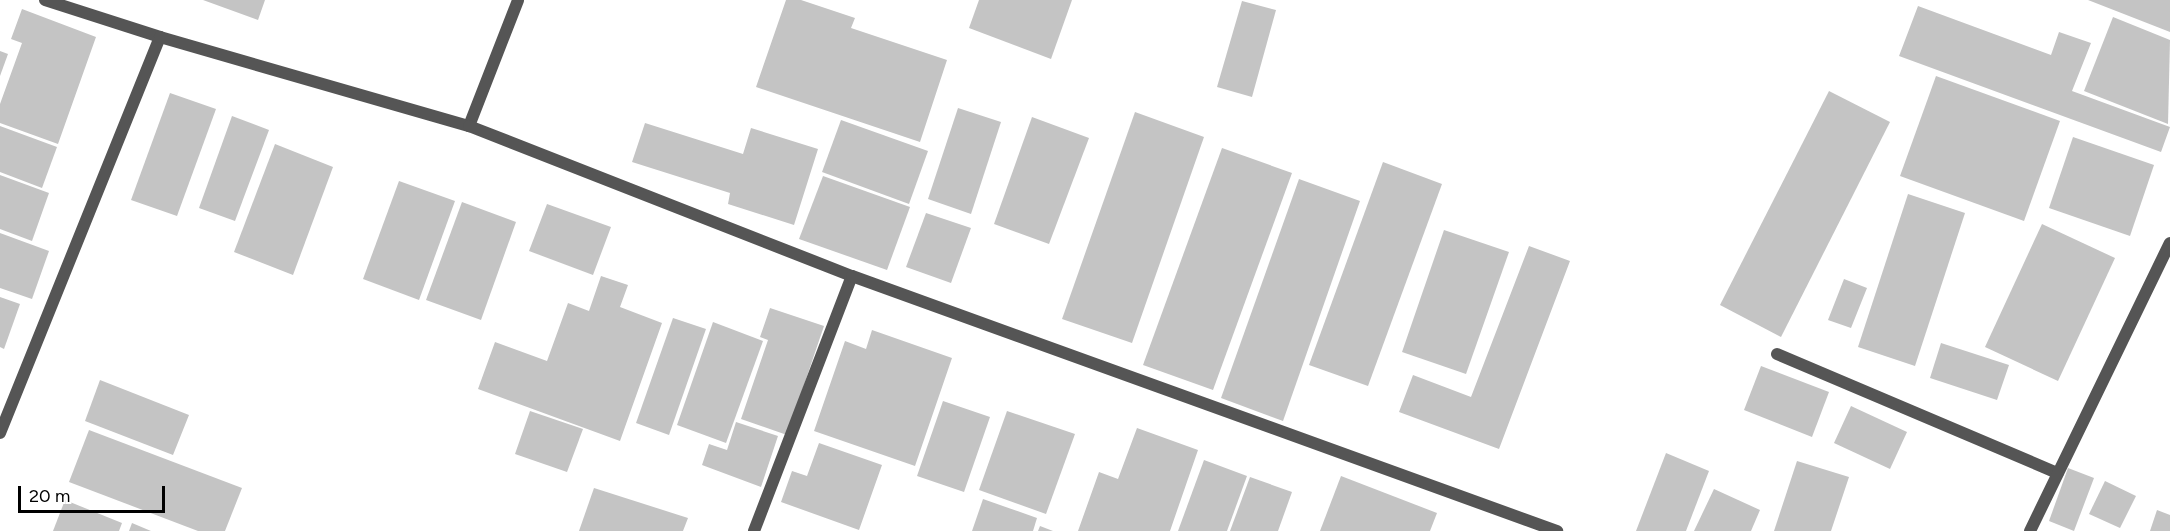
<!DOCTYPE html>
<style>
body{margin:0}
#map{position:relative;width:2170px;height:531px;overflow:hidden;background:#fff;font-family:Figtree,sans-serif}
div>[style]{position:absolute}
.building>*{inset:0;background:#c4c4c4}
.service>*{height:12px;margin:-6px;padding:0 6px;transform-origin:6px;border-radius:6px;background:#555}
.minor>*{height:12px;margin:-6px;padding:0 6px;transform-origin:6px;border-radius:6px;background:#555}
.tertiary>*{height:12px;margin:-6px;padding:0 6px;transform-origin:6px;border-radius:6px;background:#555}
span{translate:-50% -50%;white-space:nowrap;text-align:center;line-height:1.15;-webkit-text-stroke:5px #fff;paint-order:stroke}
.scale{position:absolute;left:18px;top:486px;width:147px;height:27px;box-sizing:border-box;border:3px solid #000;border-top:0;padding-left:8px;font-size:18px;line-height:21px;white-space:nowrap;color:#000;-webkit-text-stroke:4px #fff;paint-order:stroke}
</style>
<div id="map">
<div class="building">
<div style="clip-path:polygon(203px 0,265px 0,258px 20px)"></div>
<div style="clip-path:polygon(786px 0,801px 0,855px 18px,851px 28px,947px 60px,920px 142px,756px 87px)"></div>
<div style="clip-path:polygon(979px 0,1072px 0,1051px 59px,969px 28px)"></div>
<div style="clip-path:polygon(2088px 0,2170px 0,2170px 32px)"></div>
<div style="clip-path:polygon(1242px 1px,1276px 10px,1252px 97px,1217px 87px)"></div>
<div style="clip-path:polygon(1918px 6px,2051px 55px,2059px 32px,2091px 43px,2072px 91px,2170px 127px,2161px 152px,1899px 56px)"></div>
<div style="clip-path:polygon(22px 9px,96px 37px,58px 144px,0 123px,0 104px,22px 43px,11px 39px)"></div>
<div style="clip-path:polygon(2113px 17px,2170px 40px,2168px 124px,2084px 91px)"></div>
<div style="clip-path:polygon(0 51px,8px 54px,0 76px)"></div>
<div style="clip-path:polygon(1936px 76px,2060px 121px,2024px 221px,1900px 176px)"></div>
<div style="clip-path:polygon(1829px 91px,1890px 122px,1781px 337px,1720px 305px)"></div>
<div style="clip-path:polygon(170px 93px,216px 109px,177px 216px,131px 200px)"></div>
<div style="clip-path:polygon(958px 108px,1001px 122px,971px 214px,928px 199px)"></div>
<div style="clip-path:polygon(1135px 112px,1204px 137px,1132px 343px,1062px 319px)"></div>
<div style="clip-path:polygon(232px 116px,269px 130px,235px 221px,199px 208px)"></div>
<div style="clip-path:polygon(1032px 117px,1089px 138px,1049px 244px,994px 224px)"></div>
<div style="clip-path:polygon(841px 120px,928px 151px,909px 204px,822px 172px)"></div>
<div style="clip-path:polygon(645px 123px,743px 154px,751px 128px,818px 149px,794px 225px,728px 204px,730px 193px,632px 162px)"></div>
<div style="clip-path:polygon(0 126px,57px 147px,42px 188px,0 172px)"></div>
<div style="clip-path:polygon(2073px 137px,2154px 165px,2130px 236px,2049px 208px)"></div>
<div style="clip-path:polygon(275px 144px,333px 167px,293px 275px,234px 252px)"></div>
<div style="clip-path:polygon(1222px 148px,1292px 173px,1213px 390px,1143px 365px)"></div>
<div style="clip-path:polygon(1383px 162px,1442px 184px,1368px 386px,1309px 365px)"></div>
<div style="clip-path:polygon(0 175px,49px 193px,32px 241px,0 229px)"></div>
<div style="clip-path:polygon(823px 176px,910px 207px,887px 270px,799px 239px)"></div>
<div style="clip-path:polygon(1299px 179px,1360px 201px,1283px 421px,1221px 398px)"></div>
<div style="clip-path:polygon(399px 181px,455px 201px,419px 300px,363px 279px)"></div>
<div style="clip-path:polygon(1908px 194px,1965px 213px,1915px 366px,1858px 347px)"></div>
<div style="clip-path:polygon(462px 202px,516px 222px,481px 320px,426px 300px)"></div>
<div style="clip-path:polygon(547px 204px,611px 227px,593px 275px,529px 251px)"></div>
<div style="clip-path:polygon(926px 213px,971px 228px,951px 283px,906px 267px)"></div>
<div style="clip-path:polygon(2042px 224px,2115px 258px,2058px 381px,1985px 347px)"></div>
<div style="clip-path:polygon(1444px 230px,1509px 252px,1466px 374px,1402px 352px)"></div>
<div style="clip-path:polygon(0 233px,49px 251px,32px 299px,0 288px)"></div>
<div style="clip-path:polygon(1529px 246px,1570px 261px,1499px 449px,1399px 412px,1413px 375px,1471px 397px)"></div>
<div style="clip-path:polygon(601px 276px,628px 285px,620px 307px,662px 323px,620px 441px,478px 389px,495px 342px,547px 361px,568px 303px,589px 311px)"></div>
<div style="clip-path:polygon(1844px 279px,1867px 288px,1851px 328px,1828px 320px)"></div>
<div style="clip-path:polygon(0 297px,20px 304px,4px 349px,0 347px)"></div>
<div style="clip-path:polygon(770px 308px,824px 326px,787px 435px,741px 419px,768px 340px,760px 337px)"></div>
<div style="clip-path:polygon(673px 318px,706px 329px,669px 435px,636px 423px)"></div>
<div style="clip-path:polygon(713px 322px,763px 341px,726px 443px,677px 425px)"></div>
<div style="clip-path:polygon(872px 330px,952px 358px,915px 466px,814px 431px,845px 341px,866px 349px)"></div>
<div style="clip-path:polygon(1941px 343px,2009px 365px,1997px 400px,1930px 378px)"></div>
<div style="clip-path:polygon(1761px 366px,1829px 392px,1812px 437px,1744px 410px)"></div>
<div style="clip-path:polygon(100px 380px,189px 415px,173px 455px,85px 421px)"></div>
<div style="clip-path:polygon(943px 401px,990px 417px,964px 492px,917px 476px)"></div>
<div style="clip-path:polygon(1851px 406px,1907px 432px,1890px 469px,1834px 443px)"></div>
<div style="clip-path:polygon(530px 411px,583px 429px,567px 472px,515px 454px)"></div>
<div style="clip-path:polygon(1007px 411px,1075px 434px,1046px 514px,979px 490px)"></div>
<div style="clip-path:polygon(736px 422px,778px 436px,761px 487px,702px 465px,709px 444px,727px 450px)"></div>
<div style="clip-path:polygon(1137px 428px,1198px 450px,1170px 531px,1078px 531px,1099px 472px,1118px 479px)"></div>
<div style="clip-path:polygon(89px 430px,242px 488px,225px 531px,198px 531px,69px 482px)"></div>
<div style="clip-path:polygon(819px 443px,882px 465px,859px 530px,781px 502px,792px 471px,807px 476px)"></div>
<div style="clip-path:polygon(1666px 453px,1709px 471px,1686px 531px,1636px 531px)"></div>
<div style="clip-path:polygon(1204px 460px,1247px 476px,1227px 531px,1178px 531px)"></div>
<div style="clip-path:polygon(1797px 461px,1849px 477px,1831px 531px,1774px 531px)"></div>
<div style="clip-path:polygon(2068px 468px,2094px 478px,2074px 531px,2049px 521px)"></div>
<div style="clip-path:polygon(1341px 476px,1437px 513px,1430px 531px,1320px 531px)"></div>
<div style="clip-path:polygon(1250px 477px,1292px 492px,1278px 531px,1230px 531px)"></div>
<div style="clip-path:polygon(2105px 481px,2136px 496px,2120px 528px,2089px 514px)"></div>
<div style="clip-path:polygon(594px 488px,688px 518px,683px 531px,579px 531px)"></div>
<div style="clip-path:polygon(1714px 489px,1760px 510px,1751px 531px,1694px 531px)"></div>
<div style="clip-path:polygon(983px 499px,1037px 518px,1033px 531px,972px 531px)"></div>
<div style="clip-path:polygon(65px 500px,122px 523px,119px 531px,53px 531px)"></div>
<div style="clip-path:polygon(2157px 510px,2170px 515px,2170px 531px,2150px 531px)"></div>
<div style="clip-path:polygon(132px 523px,151px 531px,129px 531px)"></div>
<div style="clip-path:polygon(1040px 526px,1053px 531px,1038px 531px)"></div>
</div>
<div class="service">
<div style="left:1777px;top:354px;width:305px;rotate:23deg"></div>
</div>
<div class="minor">
<div style="left:469px;top:126px;width:135px;rotate:-68.7deg"></div>
<div style="left:0;top:433px;width:427px;rotate:-68deg"></div>
<div style="left:754px;top:531px;width:273px;rotate:-69deg"></div>
<div style="left:2030px;top:531px;width:320px;rotate:-64.1deg"></div>
</div>
<div class="tertiary">
<div style="left:45px;top:0;width:121px;rotate:17.8deg"></div>
<div style="left:160px;top:37px;width:322px;rotate:16.1deg"></div>
<div style="left:469px;top:126px;width:411px;rotate:21.4deg"></div>
<div style="left:852px;top:276px;width:750px;rotate:19.89deg"></div>
</div>
<div class="scale">20 m</div>
</div>
